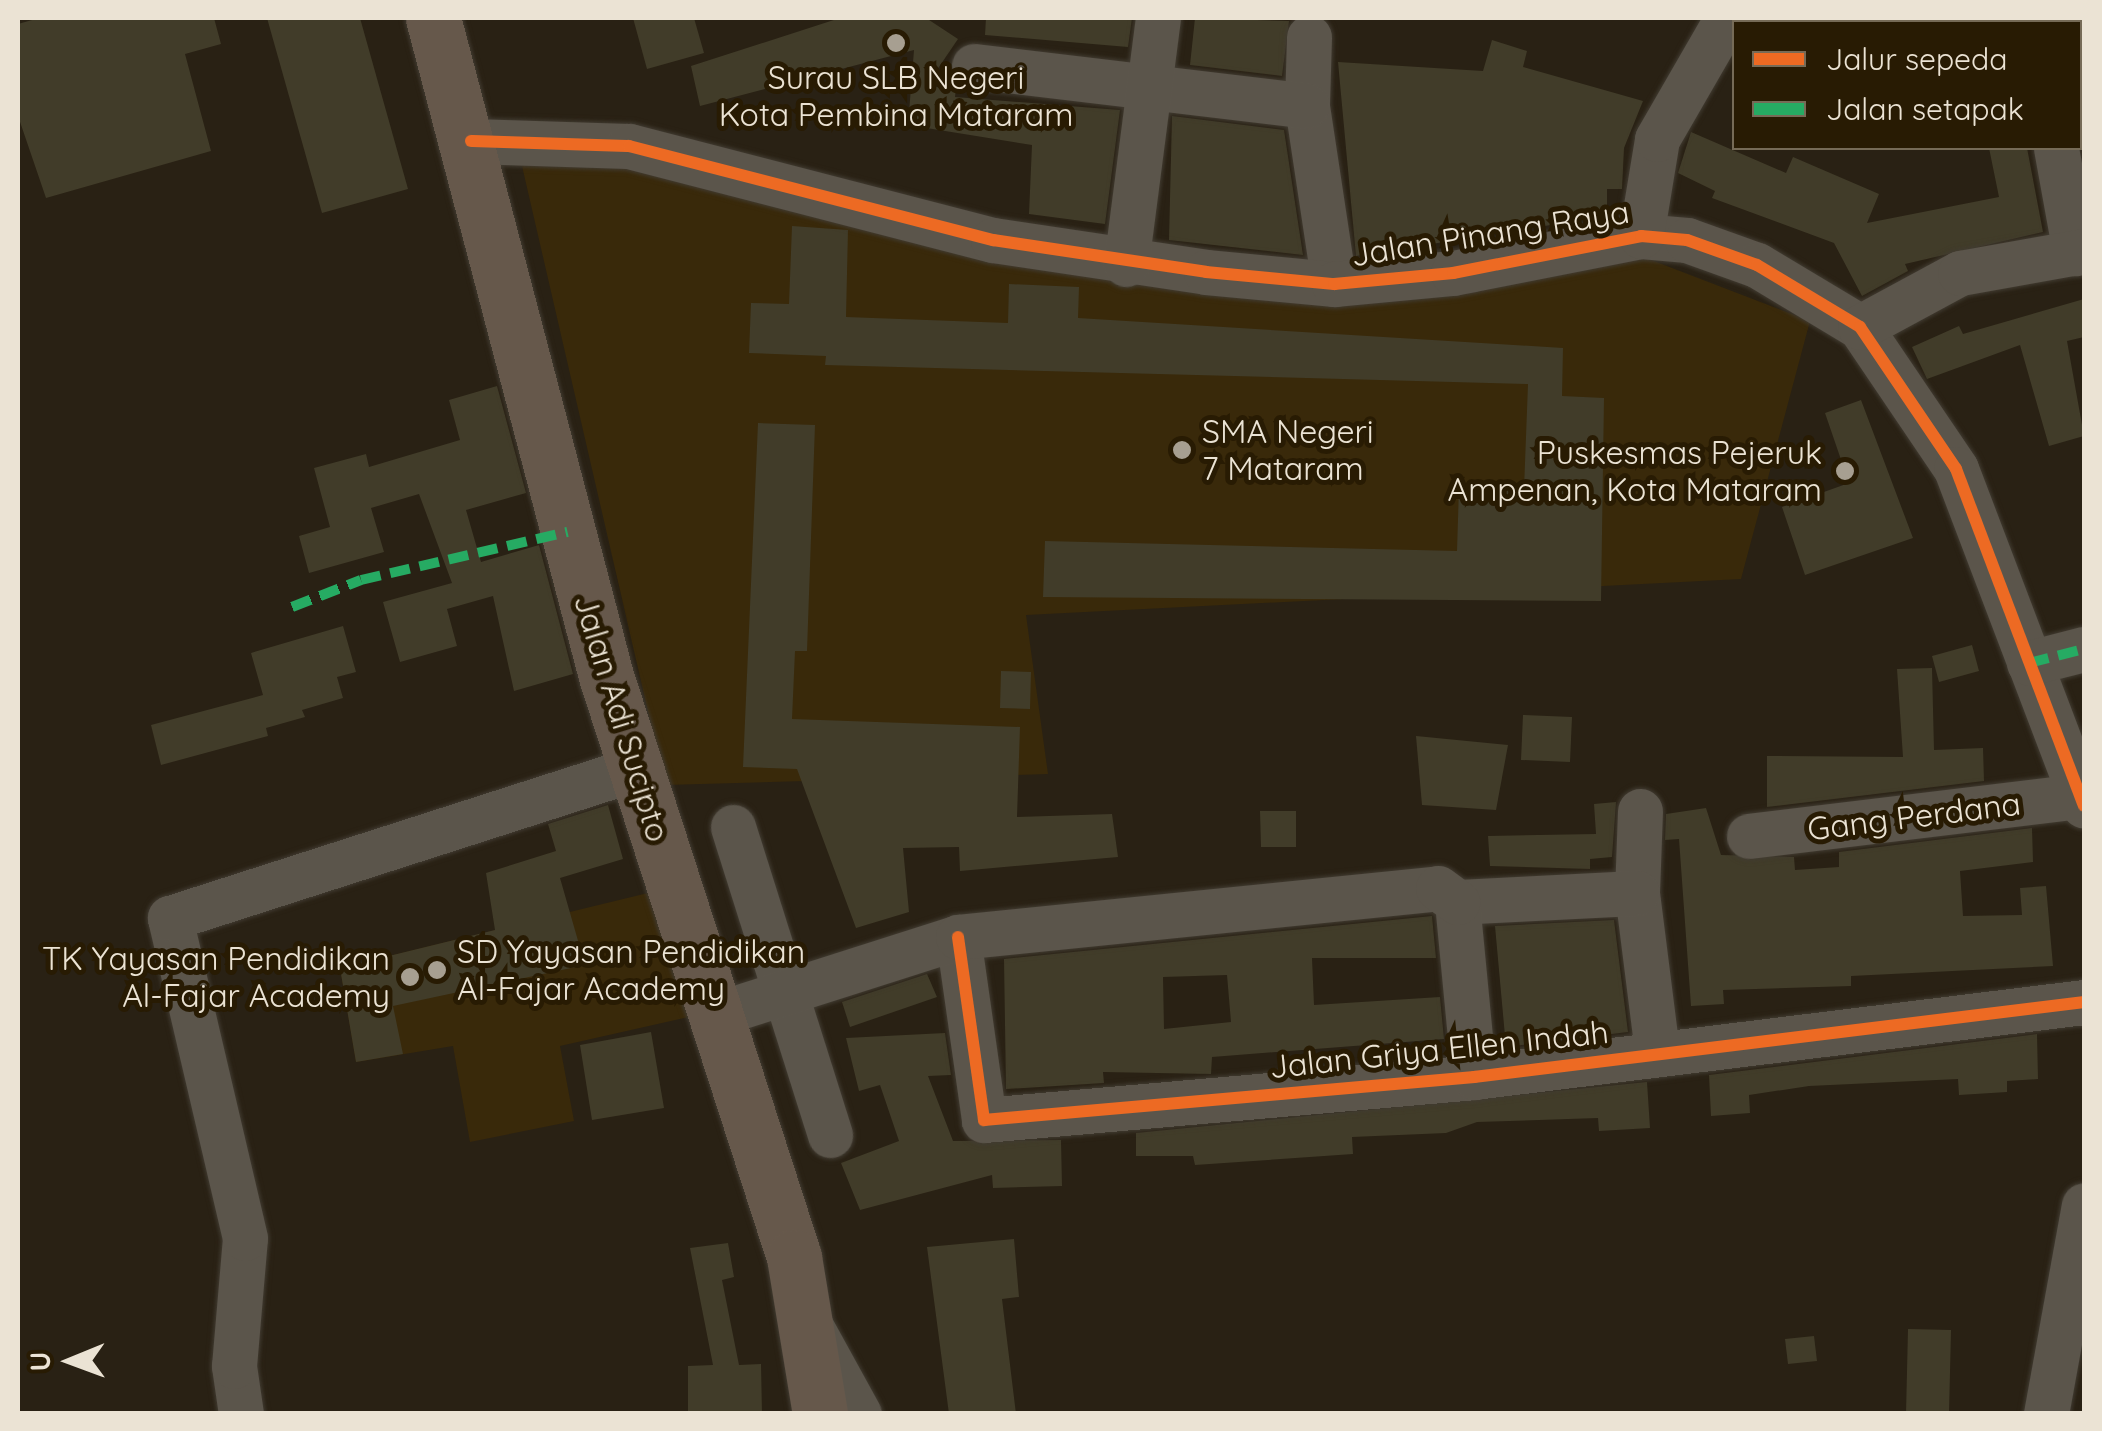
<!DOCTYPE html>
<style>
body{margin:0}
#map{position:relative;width:2102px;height:1431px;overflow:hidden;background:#292114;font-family:Quicksand,sans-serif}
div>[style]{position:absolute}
.built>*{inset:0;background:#39290a}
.building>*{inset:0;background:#413c29}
.roads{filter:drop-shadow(0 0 2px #413b31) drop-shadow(0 0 2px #413b31)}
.minor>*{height:45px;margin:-22.5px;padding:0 22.5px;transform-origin:22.5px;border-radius:22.5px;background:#5b554b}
.highway>*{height:55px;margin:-27.5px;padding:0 27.5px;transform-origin:27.5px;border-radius:27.5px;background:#66584b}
.quiet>*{height:10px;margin-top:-5px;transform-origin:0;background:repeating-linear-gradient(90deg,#26ab63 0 20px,transparent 0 30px)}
.cycleway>*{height:12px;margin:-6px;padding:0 6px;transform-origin:6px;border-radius:6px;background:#ed6a23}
.dots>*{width:28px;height:28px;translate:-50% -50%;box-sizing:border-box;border:5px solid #281b03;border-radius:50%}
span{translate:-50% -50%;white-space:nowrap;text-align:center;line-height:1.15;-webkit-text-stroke:10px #281b03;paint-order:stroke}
.poi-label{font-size:32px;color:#ebe3d4}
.left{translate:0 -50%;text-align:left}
.right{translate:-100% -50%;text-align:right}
.street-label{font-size:32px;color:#ebe3d4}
.frame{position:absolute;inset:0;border:20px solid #ebe3d4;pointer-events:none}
.legend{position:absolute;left:1732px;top:20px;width:350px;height:130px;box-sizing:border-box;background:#281b03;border:2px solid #766b57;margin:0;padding:12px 18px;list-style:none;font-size:30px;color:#ebe3d4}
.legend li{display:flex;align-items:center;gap:20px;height:50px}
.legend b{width:50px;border:2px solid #766b57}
.north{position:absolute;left:20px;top:1311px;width:100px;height:100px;-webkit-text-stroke:8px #281b03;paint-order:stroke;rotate:269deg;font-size:28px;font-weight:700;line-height:40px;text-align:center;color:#ebe3d4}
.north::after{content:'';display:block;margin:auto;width:35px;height:45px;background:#ebe3d4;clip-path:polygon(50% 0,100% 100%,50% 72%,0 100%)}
</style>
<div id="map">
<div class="built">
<div style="clip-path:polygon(610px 142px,926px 233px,1311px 275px,1620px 248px,1810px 321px,1741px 579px,1026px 615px,1048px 774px,665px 785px,519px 153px)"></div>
<div style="clip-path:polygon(652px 892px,693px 1016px,560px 1046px,574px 1121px,470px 1142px,453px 1046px,356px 1062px,340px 968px)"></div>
</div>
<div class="building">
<div style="clip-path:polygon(39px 18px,214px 18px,221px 44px,185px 54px,211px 151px,46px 198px,18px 116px,18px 24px)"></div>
<div style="clip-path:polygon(267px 18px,360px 18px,408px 189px,322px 213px)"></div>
<div style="clip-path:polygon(633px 18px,694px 18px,704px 53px,647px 69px)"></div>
<div style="clip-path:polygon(840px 18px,926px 18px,958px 39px,926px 86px,956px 89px,955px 97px,1120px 110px,1105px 224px,1029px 214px,1032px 145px,908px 125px,914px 50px,700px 106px,691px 66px)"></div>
<div style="clip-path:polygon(986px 18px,1132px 18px,1128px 47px,985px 35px)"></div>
<div style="clip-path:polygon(1195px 18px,1289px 21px,1282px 76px,1190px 65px)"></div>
<div style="clip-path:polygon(1492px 40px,1527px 51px,1523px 67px,1643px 101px,1624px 148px,1622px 189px,1607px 189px,1607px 216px,1356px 256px,1338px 62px,1483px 71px)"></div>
<div style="clip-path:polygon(1172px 116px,1284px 130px,1303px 255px,1169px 240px)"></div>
<div style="clip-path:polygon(1691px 132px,1786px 173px,1793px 157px,1879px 194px,1867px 223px,1999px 197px,1989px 148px,2027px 148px,2043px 232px,1905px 264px,1908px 271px,1862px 296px,1834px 243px,1712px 198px,1715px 191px,1678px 173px)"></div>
<div style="clip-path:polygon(792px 226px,848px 230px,846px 317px,1008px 323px,1009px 284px,1079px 287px,1078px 318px,1563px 348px,1562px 396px,1604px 398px,1601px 601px,1043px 597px,1045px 541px,1457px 551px,1459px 487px,1524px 489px,1528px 384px,825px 365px,826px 356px,749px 353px,751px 303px,789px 304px)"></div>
<div style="clip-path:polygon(2084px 299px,2084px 337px,2067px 341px,2084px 436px,2049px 446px,2020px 345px,1927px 379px,1912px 347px,1959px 326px,1963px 334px)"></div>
<div style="clip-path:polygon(497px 386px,526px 493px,466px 510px,481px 562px,539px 545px,573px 674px,514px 691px,493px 596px,447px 609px,457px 646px,400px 662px,383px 602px,452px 583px,419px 494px,371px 508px,384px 552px,309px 573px,299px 536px,330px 527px,314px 468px,366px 454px,369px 467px,460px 440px,449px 400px)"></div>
<div style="clip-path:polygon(1861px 400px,1913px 538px,1805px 575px,1782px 507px,1849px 483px,1825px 413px)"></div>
<div style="clip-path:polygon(758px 423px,815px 425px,807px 651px,795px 651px,792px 719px,1020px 727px,1017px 817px,1112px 814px,1118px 857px,960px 871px,959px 847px,903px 848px,909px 912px,856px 928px,797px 769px,743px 767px)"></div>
<div style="clip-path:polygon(343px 626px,356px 672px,337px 677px,343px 698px,302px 710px,305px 717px,266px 728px,268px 736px,161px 765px,151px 725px,263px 695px,251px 653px)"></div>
<div style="clip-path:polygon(1972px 645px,1979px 671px,1939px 682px,1932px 656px)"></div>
<div style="clip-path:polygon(1932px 668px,1934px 750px,1983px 748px,1984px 781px,1767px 807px,1767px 756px,1903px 757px,1897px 669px)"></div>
<div style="clip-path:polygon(1001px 671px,1031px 672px,1030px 709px,1000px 708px)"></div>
<div style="clip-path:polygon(1523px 715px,1572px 717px,1570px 762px,1521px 760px)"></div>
<div style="clip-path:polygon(1416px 736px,1508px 745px,1496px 810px,1422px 805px)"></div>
<div style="clip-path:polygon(1616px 802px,1612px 857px,1590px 859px,1590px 869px,1490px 866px,1488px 836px,1596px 834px,1594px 804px)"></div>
<div style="clip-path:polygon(608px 805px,623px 859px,560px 878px,585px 965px,393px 1006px,403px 1054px,356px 1062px,340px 968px,495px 930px,486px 873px,556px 851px,548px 824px)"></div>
<div style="clip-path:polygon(1706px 808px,1721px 855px,1794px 857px,1795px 870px,1839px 867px,1839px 852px,2032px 828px,2033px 862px,1960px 871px,1963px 916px,2022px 915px,2020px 888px,2046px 886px,2053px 966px,1851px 976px,1851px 986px,1723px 990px,1724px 1004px,1691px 1006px,1679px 839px,1665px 840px,1666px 814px)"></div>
<div style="clip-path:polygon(1260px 811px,1296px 811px,1296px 847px,1261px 847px)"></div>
<div style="clip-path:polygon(evenodd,1432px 916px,1436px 958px,1312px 958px,1314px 1005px,1440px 997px,1444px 1039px,1212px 1057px,1211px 1074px,1103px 1072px,1104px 1083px,1006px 1089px,1004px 959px,1432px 916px,1227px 975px,1231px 1022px,1164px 1029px,1163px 977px,1227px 975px)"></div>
<div style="clip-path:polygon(1614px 920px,1628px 1032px,1506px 1047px,1495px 926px)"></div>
<div style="clip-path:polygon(927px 974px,937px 997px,850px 1027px,842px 1002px)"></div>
<div style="clip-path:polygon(651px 1032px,664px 1108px,592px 1120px,580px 1045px)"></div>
<div style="clip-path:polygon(945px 1033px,951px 1075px,928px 1076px,953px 1141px,1061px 1140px,1062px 1186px,993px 1188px,992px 1175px,860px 1210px,841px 1163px,899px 1141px,880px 1085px,859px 1091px,846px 1038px)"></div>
<div style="clip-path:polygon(2037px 1034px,2038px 1079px,2007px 1081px,2007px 1092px,1959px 1095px,1958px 1079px,1809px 1086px,1749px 1095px,1750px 1113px,1711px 1116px,1709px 1075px)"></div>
<div style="clip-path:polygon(1647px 1082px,1650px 1128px,1599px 1131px,1598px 1118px,1477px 1122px,1446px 1133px,1352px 1137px,1353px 1154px,1195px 1165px,1193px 1156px,1136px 1156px,1136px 1133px)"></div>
<div style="clip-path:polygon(1014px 1239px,1019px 1297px,1002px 1299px,1016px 1414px,949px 1414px,927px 1247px)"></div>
<div style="clip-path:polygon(728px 1243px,734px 1277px,722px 1280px,739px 1365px,761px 1364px,762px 1414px,688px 1414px,688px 1366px,713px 1365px,690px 1248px)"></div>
<div style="clip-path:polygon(1908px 1329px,1951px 1330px,1949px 1414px,1906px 1414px)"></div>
<div style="clip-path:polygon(1814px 1336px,1817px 1361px,1788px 1364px,1785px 1339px)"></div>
</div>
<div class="roads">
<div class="minor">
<div style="left:1309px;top:37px;width:69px;rotate:91.7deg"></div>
<div style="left:1307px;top:106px;width:180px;rotate:81.4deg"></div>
<div style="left:974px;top:66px;width:335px;rotate:6.8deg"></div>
<div style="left:471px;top:141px;width:158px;rotate:1.8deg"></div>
<div style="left:629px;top:146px;width:376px;rotate:14.5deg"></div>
<div style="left:993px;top:240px;width:215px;rotate:8.5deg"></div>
<div style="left:1206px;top:272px;width:129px;rotate:5.4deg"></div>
<div style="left:1334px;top:284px;width:120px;rotate:-5.3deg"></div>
<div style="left:1453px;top:273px;width:192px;rotate:-11.1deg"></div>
<div style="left:1641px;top:236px;width:46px;rotate:5deg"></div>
<div style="left:1687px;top:240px;width:74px;rotate:19.7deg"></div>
<div style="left:1757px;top:265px;width:120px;rotate:31deg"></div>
<div style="left:1860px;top:327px;width:171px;rotate:55.9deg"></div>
<div style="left:1956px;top:469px;width:360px;rotate:69.2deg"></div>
<div style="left:2056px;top:148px;width:107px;rotate:79.7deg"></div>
<div style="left:1641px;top:236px;width:98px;rotate:-80.6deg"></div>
<div style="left:1657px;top:139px;width:140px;rotate:-60deg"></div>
<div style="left:1126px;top:264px;width:248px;rotate:-82.6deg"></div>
<div style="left:1860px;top:327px;width:114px;rotate:-28.4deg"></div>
<div style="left:1960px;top:273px;width:126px;rotate:-10.1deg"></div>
<div style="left:2029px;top:663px;width:57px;rotate:-14.3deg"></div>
<div style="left:1640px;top:811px;width:82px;rotate:92.1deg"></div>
<div style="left:1637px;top:893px;width:160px;rotate:82.8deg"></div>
<div style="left:733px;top:827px;width:323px;rotate:72.5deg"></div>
<div style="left:1749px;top:836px;width:332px;rotate:-6.9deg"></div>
<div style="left:1457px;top:902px;width:180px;rotate:-2.9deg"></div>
<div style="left:1457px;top:902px;width:176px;rotate:84.5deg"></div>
<div style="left:958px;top:937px;width:185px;rotate:81.9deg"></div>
<div style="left:984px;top:1120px;width:492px;rotate:-5deg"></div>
<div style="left:1474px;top:1077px;width:615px;rotate:-7.01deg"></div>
<div style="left:714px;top:1015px;width:256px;rotate:-17.7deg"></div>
<div style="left:958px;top:937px;width:482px;rotate:-5.8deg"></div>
<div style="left:1438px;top:888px;width:24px;rotate:36deg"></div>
<div style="left:810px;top:1325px;width:102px;rotate:61.2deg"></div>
<div style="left:241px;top:1414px;width:49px;rotate:-98.3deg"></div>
<div style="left:234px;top:1366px;width:128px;rotate:-85.1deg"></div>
<div style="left:245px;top:1238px;width:329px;rotate:-103.2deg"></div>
<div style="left:170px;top:918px;width:487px;rotate:-17.8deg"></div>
<div style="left:2046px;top:1414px;width:212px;rotate:-79.7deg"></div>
</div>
<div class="highway">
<div style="left:433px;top:18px;width:680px;rotate:75.27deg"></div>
<div style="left:606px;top:676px;width:611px;rotate:72.07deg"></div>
<div style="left:794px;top:1257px;width:159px;rotate:80.6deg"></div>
</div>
</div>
<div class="quiet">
<div style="left:292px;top:607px;width:74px;rotate:-21.4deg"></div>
<div style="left:361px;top:580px;width:212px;rotate:-13.1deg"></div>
<div style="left:2029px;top:663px;width:57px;rotate:-14.3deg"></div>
</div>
<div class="cycleway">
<div style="left:471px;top:141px;width:158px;rotate:1.8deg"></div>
<div style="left:629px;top:146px;width:376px;rotate:14.5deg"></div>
<div style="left:993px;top:240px;width:215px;rotate:8.5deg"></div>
<div style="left:1206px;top:272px;width:129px;rotate:5.4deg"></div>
<div style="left:1334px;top:284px;width:120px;rotate:-5.3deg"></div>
<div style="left:1453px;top:273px;width:192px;rotate:-11.1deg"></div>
<div style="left:1641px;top:236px;width:46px;rotate:5deg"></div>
<div style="left:1687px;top:240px;width:74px;rotate:19.7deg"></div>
<div style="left:1757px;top:265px;width:120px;rotate:31deg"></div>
<div style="left:1860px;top:327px;width:171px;rotate:55.9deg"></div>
<div style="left:1956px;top:469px;width:360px;rotate:69.2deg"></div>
<div style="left:958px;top:937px;width:185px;rotate:81.9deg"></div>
<div style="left:984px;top:1120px;width:492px;rotate:-5deg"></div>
<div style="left:1474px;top:1077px;width:615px;rotate:-7.01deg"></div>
</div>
<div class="dots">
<div style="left:896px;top:43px;background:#a79f91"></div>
<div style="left:1182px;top:450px;background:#a79f91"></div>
<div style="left:1845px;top:471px;background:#a79f91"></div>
<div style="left:437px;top:970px;background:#a79f91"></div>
<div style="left:410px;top:977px;background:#a79f91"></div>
</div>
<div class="poi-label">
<span style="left:896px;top:96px">Surau SLB Negeri<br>Kota Pembina Mataram</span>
<span class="left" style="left:1202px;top:450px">SMA Negeri<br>7 Mataram</span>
<span class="right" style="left:1822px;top:471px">Puskesmas Pejeruk<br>Ampenan, Kota Mataram</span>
<span class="left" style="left:457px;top:970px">SD Yayasan Pendidikan<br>Al-Fajar Academy</span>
<span class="right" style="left:390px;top:977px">TK Yayasan Pendidikan<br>Al-Fajar Academy</span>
</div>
<div class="street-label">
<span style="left:1490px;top:233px;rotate:-9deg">Jalan Pinang Raya</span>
<span style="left:622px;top:718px;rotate:73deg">Jalan Adi Sucipto</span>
<span style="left:1914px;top:816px;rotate:-7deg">Gang Perdana</span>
<span style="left:1439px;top:1049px;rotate:-6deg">Jalan Griya Ellen Indah</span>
</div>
<div class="frame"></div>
<ul class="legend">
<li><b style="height:12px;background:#ed6a23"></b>Jalur sepeda</li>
<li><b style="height:12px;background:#26ab63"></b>Jalan setapak</li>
</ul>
<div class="north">U</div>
</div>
